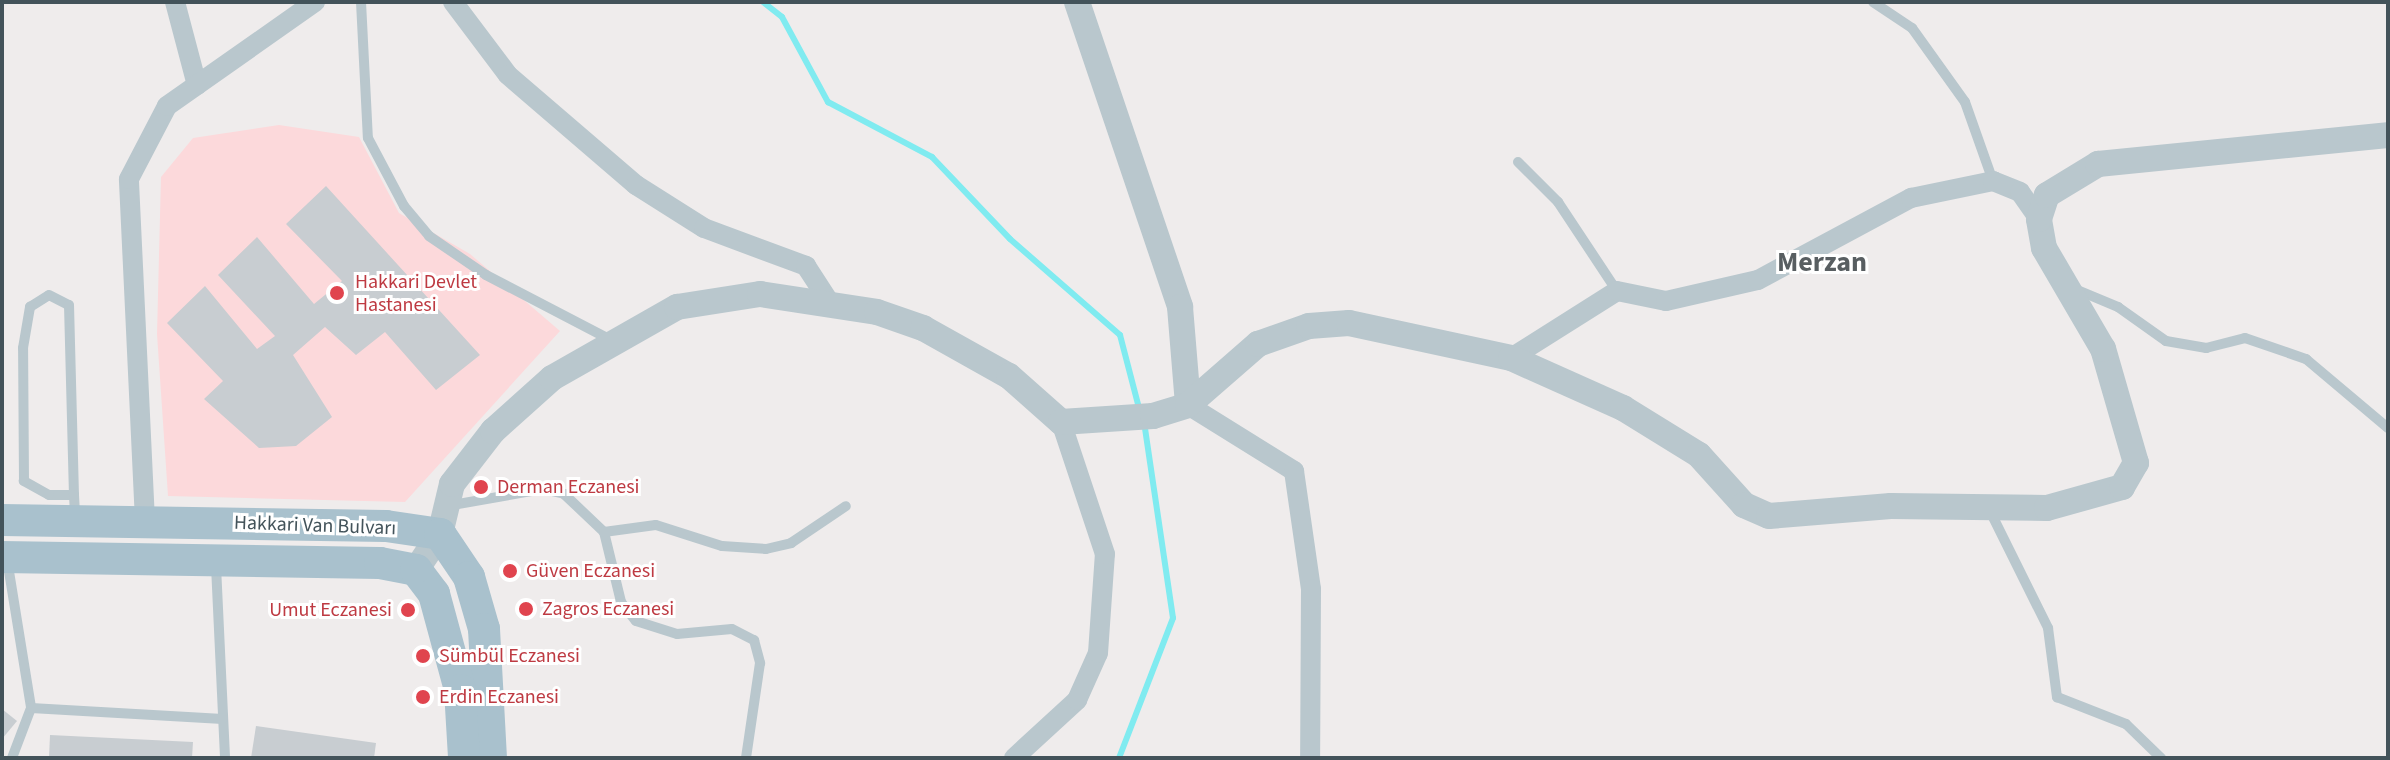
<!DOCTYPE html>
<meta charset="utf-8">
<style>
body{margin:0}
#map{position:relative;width:2390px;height:760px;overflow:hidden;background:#efecec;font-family:"Source Sans 3",sans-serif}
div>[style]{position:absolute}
.medical>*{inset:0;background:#fcd9db}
.stream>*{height:6px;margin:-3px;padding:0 3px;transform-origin:3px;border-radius:3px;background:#80ebf0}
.building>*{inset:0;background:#c8cdd1}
.service>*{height:10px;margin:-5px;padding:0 5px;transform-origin:5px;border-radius:5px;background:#b9c7cd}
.minor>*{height:20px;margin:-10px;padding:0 10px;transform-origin:10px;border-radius:10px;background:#b9c7cd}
.tertiary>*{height:26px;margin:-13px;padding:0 13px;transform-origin:13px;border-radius:13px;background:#b9c7cd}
.primary>*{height:32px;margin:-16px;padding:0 16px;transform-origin:16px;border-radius:16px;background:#a9c1cd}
.dots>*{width:22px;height:22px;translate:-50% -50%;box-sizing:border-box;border:4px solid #fff;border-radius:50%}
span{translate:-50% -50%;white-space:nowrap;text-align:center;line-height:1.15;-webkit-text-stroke:6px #fff;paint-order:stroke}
.health-label{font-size:20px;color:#be3a42}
.left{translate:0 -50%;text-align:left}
.right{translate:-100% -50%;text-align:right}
.street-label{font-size:20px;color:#43535a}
.district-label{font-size:28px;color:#585e61;font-weight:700}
.frame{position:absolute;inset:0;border:4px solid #43535a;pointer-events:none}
</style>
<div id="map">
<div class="medical">
<div style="clip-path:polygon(279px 125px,359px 137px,399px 213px,470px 254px,560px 331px,405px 502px,168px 496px,157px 334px,161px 177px,193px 138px)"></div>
</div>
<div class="stream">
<div style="left:763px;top:2px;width:24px;rotate:38deg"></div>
<div style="left:782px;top:17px;width:97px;rotate:61.6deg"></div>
<div style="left:828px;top:102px;width:118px;rotate:27.9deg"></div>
<div style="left:932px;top:157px;width:113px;rotate:46.4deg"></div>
<div style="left:1010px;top:239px;width:146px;rotate:41.1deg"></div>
<div style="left:1120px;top:335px;width:80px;rotate:75.4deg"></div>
<div style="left:1119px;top:758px;width:150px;rotate:-68.9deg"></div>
<div style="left:1173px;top:618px;width:198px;rotate:-98.4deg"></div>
</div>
<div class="building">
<div style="clip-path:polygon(326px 186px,480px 355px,436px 390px,385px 332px,356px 355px,325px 327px,293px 355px,332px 417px,296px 446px,259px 448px,204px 399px,223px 381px,167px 323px,205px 286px,257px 349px,275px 336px,218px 275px,257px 237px,314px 304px,342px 281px,286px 224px)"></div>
<div style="clip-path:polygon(2px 709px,17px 721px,2px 739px)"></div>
<div style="clip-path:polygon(256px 726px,376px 743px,374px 758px,251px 758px)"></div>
<div style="clip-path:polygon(50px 735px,193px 742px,192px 758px,49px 758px)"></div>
</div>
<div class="service">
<div style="left:361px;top:2px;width:136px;rotate:87.1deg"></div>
<div style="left:368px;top:138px;width:77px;rotate:62.1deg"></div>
<div style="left:404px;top:206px;width:39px;rotate:50deg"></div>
<div style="left:429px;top:236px;width:69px;rotate:34.4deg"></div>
<div style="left:486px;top:275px;width:143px;rotate:27.5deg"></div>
<div style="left:1873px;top:2px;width:47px;rotate:33.7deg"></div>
<div style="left:1912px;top:28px;width:91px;rotate:54.4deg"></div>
<div style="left:1965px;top:102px;width:84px;rotate:70.5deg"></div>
<div style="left:1518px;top:162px;width:57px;rotate:45deg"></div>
<div style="left:1558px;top:202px;width:107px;rotate:56.5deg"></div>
<div style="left:2075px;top:289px;width:47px;rotate:22.7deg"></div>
<div style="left:2118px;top:307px;width:59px;rotate:35.3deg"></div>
<div style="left:2166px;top:341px;width:41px;rotate:9.9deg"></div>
<div style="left:2206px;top:348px;width:40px;rotate:-14.4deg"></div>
<div style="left:2245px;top:338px;width:65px;rotate:19deg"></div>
<div style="left:2306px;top:359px;width:107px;rotate:40.1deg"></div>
<div style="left:74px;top:495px;width:25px;rotate:180deg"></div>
<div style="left:49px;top:495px;width:29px;rotate:-151deg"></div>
<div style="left:24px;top:481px;width:133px;rotate:-90.4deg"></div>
<div style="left:23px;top:348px;width:42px;rotate:-80.3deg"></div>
<div style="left:30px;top:307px;width:22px;rotate:-32deg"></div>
<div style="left:49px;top:295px;width:22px;rotate:27deg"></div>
<div style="left:69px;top:305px;width:190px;rotate:88.5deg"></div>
<div style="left:74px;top:495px;width:20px;rotate:87deg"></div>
<div style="left:447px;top:506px;width:97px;rotate:-10deg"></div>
<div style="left:543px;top:489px;width:22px;rotate:13deg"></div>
<div style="left:564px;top:494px;width:55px;rotate:43.5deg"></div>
<div style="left:604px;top:532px;width:72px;rotate:76.3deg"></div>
<div style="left:621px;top:602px;width:24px;rotate:52deg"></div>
<div style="left:636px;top:621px;width:43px;rotate:17.6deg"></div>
<div style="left:677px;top:634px;width:55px;rotate:-5.2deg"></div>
<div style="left:732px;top:629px;width:25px;rotate:27deg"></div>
<div style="left:754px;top:640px;width:24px;rotate:75deg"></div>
<div style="left:760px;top:663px;width:96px;rotate:98.4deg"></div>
<div style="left:1989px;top:509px;width:133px;rotate:63.6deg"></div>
<div style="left:2048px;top:628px;width:70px;rotate:82.6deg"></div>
<div style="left:2057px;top:697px;width:74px;rotate:21.4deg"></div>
<div style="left:2126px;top:724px;width:49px;rotate:44.2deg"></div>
<div style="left:604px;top:532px;width:52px;rotate:-7.7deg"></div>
<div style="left:656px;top:525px;width:69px;rotate:17.7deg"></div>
<div style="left:722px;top:546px;width:44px;rotate:3.9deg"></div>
<div style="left:766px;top:549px;width:26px;rotate:-13deg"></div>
<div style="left:791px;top:543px;width:66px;rotate:-33.9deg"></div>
<div style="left:7px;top:559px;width:151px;rotate:80.8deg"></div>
<div style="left:31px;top:708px;width:53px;rotate:110.8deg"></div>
<div style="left:216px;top:566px;width:192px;rotate:87.3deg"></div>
<div style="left:31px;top:708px;width:192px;rotate:3.3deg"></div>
</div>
<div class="minor">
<div style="left:175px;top:2px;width:86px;rotate:75.2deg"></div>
<div style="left:453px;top:2px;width:91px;rotate:53deg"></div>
<div style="left:508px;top:75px;width:169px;rotate:40.7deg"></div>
<div style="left:636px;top:185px;width:80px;rotate:32.3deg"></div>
<div style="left:704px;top:228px;width:109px;rotate:20.4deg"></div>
<div style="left:806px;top:266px;width:44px;rotate:57deg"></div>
<div style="left:1511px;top:358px;width:125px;rotate:-32.3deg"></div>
<div style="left:1617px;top:291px;width:50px;rotate:11.5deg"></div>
<div style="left:1666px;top:301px;width:94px;rotate:-12.9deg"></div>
<div style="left:1758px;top:280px;width:174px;rotate:-28.2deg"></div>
<div style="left:1911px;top:198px;width:84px;rotate:-11.7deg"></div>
<div style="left:1993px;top:181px;width:29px;rotate:22deg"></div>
<div style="left:2020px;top:192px;width:33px;rotate:55deg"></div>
<div style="left:1188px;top:405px;width:125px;rotate:31.9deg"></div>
<div style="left:1294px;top:471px;width:119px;rotate:81.8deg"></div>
<div style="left:1311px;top:589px;width:169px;rotate:90.3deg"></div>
<div style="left:145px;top:521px;width:342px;rotate:-92.7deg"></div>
<div style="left:129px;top:179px;width:82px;rotate:-62.5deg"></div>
<div style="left:167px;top:106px;width:181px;rotate:-35.1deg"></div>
<div style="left:1014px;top:758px;width:86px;rotate:-42.6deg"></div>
<div style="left:1077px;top:700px;width:51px;rotate:-65.9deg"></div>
<div style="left:1098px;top:653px;width:99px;rotate:-86deg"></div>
<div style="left:1105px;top:554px;width:139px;rotate:-108.4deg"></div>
</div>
<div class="tertiary">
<div style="left:1077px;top:2px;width:322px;rotate:71.3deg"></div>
<div style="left:1180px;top:307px;width:98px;rotate:85.3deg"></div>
<div style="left:416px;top:570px;width:43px;rotate:-56.3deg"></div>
<div style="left:440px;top:534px;width:51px;rotate:-76.5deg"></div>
<div style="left:452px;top:484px;width:67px;rotate:-52.3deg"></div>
<div style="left:493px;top:431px;width:79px;rotate:-41.9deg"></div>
<div style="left:552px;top:378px;width:144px;rotate:-29.6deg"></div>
<div style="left:677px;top:307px;width:84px;rotate:-8.9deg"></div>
<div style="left:760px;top:294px;width:118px;rotate:8.7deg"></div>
<div style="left:877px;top:312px;width:49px;rotate:19.2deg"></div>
<div style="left:923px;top:328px;width:98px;rotate:29.2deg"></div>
<div style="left:1009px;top:376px;width:69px;rotate:41.5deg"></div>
<div style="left:1061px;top:422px;width:92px;rotate:-3.7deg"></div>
<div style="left:1153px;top:416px;width:37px;rotate:-17deg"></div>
<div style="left:1188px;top:405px;width:93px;rotate:-41.1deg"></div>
<div style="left:1258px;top:344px;width:54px;rotate:-19.4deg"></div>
<div style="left:1309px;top:326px;width:40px;rotate:-4.3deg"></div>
<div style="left:1349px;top:323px;width:166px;rotate:12.2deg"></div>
<div style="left:1511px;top:358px;width:123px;rotate:24.1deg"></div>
<div style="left:1623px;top:408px;width:89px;rotate:31.7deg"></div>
<div style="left:1699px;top:455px;width:67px;rotate:48deg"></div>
<div style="left:1744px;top:505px;width:27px;rotate:24deg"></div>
<div style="left:1769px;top:516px;width:122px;rotate:-4.7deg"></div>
<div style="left:1891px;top:506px;width:156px;rotate:0.7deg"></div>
<div style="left:2047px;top:508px;width:78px;rotate:-15.6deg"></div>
<div style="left:2122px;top:487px;width:28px;rotate:-60deg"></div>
<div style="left:2136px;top:463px;width:119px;rotate:-106.1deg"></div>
<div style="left:2103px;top:349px;width:117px;rotate:-120.3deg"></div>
<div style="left:2044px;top:248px;width:29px;rotate:-100deg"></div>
<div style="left:2039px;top:219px;width:25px;rotate:-72deg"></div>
<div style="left:2047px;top:195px;width:60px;rotate:-31.3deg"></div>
<div style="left:2098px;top:164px;width:291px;rotate:-5.7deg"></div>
</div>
<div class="primary">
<div style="left:2px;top:520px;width:384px;rotate:0.9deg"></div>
<div style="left:386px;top:526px;width:55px;rotate:8.4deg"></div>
<div style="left:440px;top:534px;width:52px;rotate:56deg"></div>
<div style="left:469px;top:577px;width:54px;rotate:73.9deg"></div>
<div style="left:484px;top:629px;width:129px;rotate:86.9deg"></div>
<div style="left:2px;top:557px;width:378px;rotate:0.9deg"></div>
<div style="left:380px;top:563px;width:37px;rotate:11deg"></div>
<div style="left:416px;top:570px;width:30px;rotate:53deg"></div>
<div style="left:434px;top:594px;width:99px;rotate:74.8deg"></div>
<div style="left:460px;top:690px;width:68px;rotate:86.6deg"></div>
</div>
<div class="dots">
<div style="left:337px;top:293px;background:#e0444e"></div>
<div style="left:481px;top:487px;background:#e0444e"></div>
<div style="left:510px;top:571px;background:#e0444e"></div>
<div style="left:526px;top:609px;background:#e0444e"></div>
<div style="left:408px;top:610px;background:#e0444e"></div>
<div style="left:423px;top:656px;background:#e0444e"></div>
<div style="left:423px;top:697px;background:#e0444e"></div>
</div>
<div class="health-label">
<span class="left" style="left:355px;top:294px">Hakkari Devlet<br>Hastanesi</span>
<span class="left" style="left:497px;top:487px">Derman Eczanesi</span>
<span class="left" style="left:526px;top:571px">Güven Eczanesi</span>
<span class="left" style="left:542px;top:609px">Zagros Eczanesi</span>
<span class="right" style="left:392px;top:610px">Umut Eczanesi</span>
<span class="left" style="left:439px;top:656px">Sümbül Eczanesi</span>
<span class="left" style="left:439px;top:697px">Erdin Eczanesi</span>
</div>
<div class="street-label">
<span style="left:315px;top:526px;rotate:2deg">Hakkari Van Bulvarı</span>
</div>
<div class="district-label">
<span style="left:1822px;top:262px">Merzan</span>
</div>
<div class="frame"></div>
</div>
